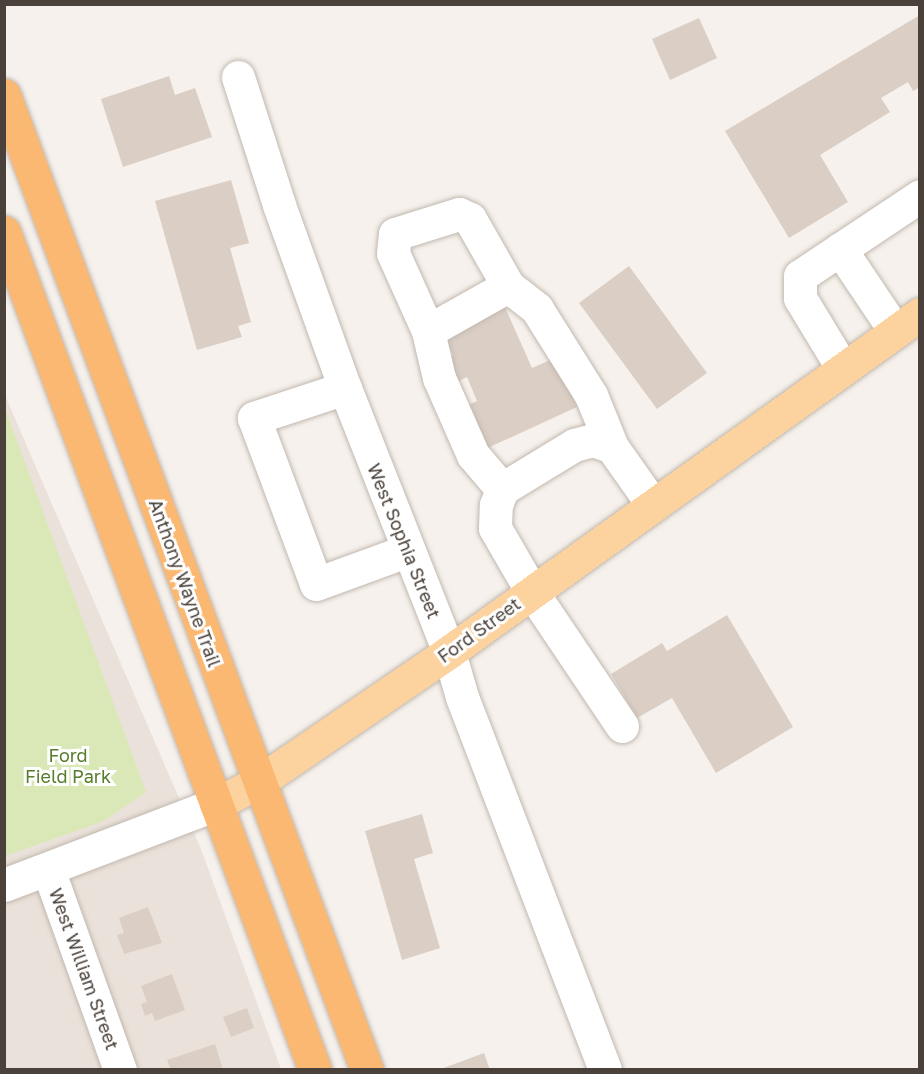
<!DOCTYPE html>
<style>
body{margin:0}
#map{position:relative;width:924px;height:1074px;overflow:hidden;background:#f6f1ec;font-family:"Golos Text",sans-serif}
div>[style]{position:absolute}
.residential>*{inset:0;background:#eae2da}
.green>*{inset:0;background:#dae8b7}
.building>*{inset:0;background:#dacec5}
.roads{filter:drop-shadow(0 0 2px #c1b8af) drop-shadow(0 0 2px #c1b8af)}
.minor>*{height:33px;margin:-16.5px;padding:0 16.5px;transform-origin:16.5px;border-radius:16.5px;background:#fff}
.major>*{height:33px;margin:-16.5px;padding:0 16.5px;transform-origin:16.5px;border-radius:16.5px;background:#fcd39f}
.highway>*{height:33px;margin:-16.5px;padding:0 16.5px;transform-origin:16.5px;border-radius:16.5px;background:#fbb872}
span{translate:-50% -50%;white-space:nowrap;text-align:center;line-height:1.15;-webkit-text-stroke:6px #fff;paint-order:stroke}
.street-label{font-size:18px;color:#4a413a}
.park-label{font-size:18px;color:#577c2c}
.frame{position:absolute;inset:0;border:6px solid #4a413a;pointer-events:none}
</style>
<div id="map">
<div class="residential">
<div style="clip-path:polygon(4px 393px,201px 849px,281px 1069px,5px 1069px)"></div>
</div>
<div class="green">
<div style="clip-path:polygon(6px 411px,146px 792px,104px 821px,5px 856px)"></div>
</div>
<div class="building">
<div style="clip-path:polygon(920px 15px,920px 87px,913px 91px,908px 82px,881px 98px,890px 112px,820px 155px,848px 202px,789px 238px,725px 131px)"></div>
<div style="clip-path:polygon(699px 18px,717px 58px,670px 80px,652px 39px)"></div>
<div style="clip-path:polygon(169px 76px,175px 95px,195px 88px,212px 137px,123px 167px,101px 99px)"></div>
<div style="clip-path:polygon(231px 180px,249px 243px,230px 248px,251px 322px,238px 326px,242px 337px,197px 350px,155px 201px)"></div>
<div style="clip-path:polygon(629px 266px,707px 373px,657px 409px,579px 303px)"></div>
<div style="clip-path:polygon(504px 305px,532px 368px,555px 358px,577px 407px,481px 451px,462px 408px,477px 401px,467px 377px,453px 384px,442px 360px,453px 355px,443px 333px)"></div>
<div style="clip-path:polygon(727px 615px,793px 727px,716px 773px,672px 698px,637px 718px,611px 674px,662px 643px,667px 651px)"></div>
<div style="clip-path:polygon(422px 814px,433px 853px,414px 859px,440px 948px,402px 960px,365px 831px)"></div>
<div style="clip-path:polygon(148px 907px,162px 943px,124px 954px,117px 935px,124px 933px,119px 918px)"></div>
<div style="clip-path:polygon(172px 974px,185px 1010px,155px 1021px,152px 1013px,145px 1016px,141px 1004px,147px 1002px,141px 986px)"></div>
<div style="clip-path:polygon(247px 1008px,254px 1028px,231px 1037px,223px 1017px)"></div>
<div style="clip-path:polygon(215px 1044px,223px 1070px,171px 1070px,167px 1060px)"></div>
<div style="clip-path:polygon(484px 1053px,490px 1070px,441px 1070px,441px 1069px)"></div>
</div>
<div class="roads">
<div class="minor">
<div style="left:238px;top:77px;width:134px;rotate:72.2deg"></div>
<div style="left:279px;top:205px;width:195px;rotate:70.2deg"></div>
<div style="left:345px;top:388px;width:284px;rotate:68.5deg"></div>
<div style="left:449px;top:652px;width:47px;rotate:73.9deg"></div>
<div style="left:462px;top:697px;width:399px;rotate:69deg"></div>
<div style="left:840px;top:249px;width:99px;rotate:56.1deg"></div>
<div style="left:428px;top:331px;width:85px;rotate:-114.2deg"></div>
<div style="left:393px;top:253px;width:19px;rotate:-84deg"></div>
<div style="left:395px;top:234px;width:67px;rotate:-17.4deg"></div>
<div style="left:459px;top:214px;width:12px;rotate:24deg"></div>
<div style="left:470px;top:219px;width:77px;rotate:60.4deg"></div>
<div style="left:843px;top:369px;width:83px;rotate:-121.2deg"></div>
<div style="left:800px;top:298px;width:22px;rotate:-90deg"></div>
<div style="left:800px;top:276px;width:144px;rotate:-33.7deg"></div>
<div style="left:345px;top:388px;width:96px;rotate:161.8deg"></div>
<div style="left:254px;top:418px;width:177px;rotate:69.5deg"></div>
<div style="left:316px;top:584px;width:96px;rotate:-20.1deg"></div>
<div style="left:502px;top:489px;width:45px;rotate:-130.5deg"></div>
<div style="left:473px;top:455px;width:84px;rotate:-113.8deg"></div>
<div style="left:439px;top:378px;width:48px;rotate:-103.2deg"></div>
<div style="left:428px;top:331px;width:92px;rotate:-29.4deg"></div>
<div style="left:508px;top:286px;width:37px;rotate:38deg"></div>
<div style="left:537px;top:309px;width:102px;rotate:57.9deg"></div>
<div style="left:591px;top:395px;width:56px;rotate:68deg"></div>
<div style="left:622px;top:726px;width:161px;rotate:-123.9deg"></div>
<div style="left:532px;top:592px;width:74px;rotate:-120deg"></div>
<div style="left:495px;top:528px;width:23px;rotate:-88deg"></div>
<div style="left:496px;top:505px;width:17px;rotate:-69deg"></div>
<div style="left:502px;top:489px;width:84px;rotate:-31.4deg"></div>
<div style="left:574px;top:445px;width:20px;rotate:-15deg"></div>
<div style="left:593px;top:440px;width:20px;rotate:20deg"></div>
<div style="left:612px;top:447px;width:71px;rotate:54.7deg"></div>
<div style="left:48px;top:869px;width:214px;rotate:70.3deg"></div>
<div style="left:4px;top:885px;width:227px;rotate:-20.9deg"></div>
</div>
<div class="major">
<div style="left:216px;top:804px;width:50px;rotate:-27.6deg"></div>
<div style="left:260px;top:781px;width:229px;rotate:-34.3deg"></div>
<div style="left:449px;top:652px;width:580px;rotate:-35.66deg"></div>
</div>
<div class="highway">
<div style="left:4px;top:95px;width:1040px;rotate:69.58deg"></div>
<div style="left:4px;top:232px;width:894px;rotate:69.64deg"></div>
</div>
</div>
<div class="street-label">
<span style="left:404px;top:541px;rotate:68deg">West Sophia Street</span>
<span style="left:185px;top:583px;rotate:70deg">Anthony Wayne Trail</span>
<span style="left:479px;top:630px;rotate:-36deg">Ford Street</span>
<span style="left:84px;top:969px;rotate:70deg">West William Street</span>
</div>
<div class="park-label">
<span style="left:68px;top:766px">Ford<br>Field Park</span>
</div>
<div class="frame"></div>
</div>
